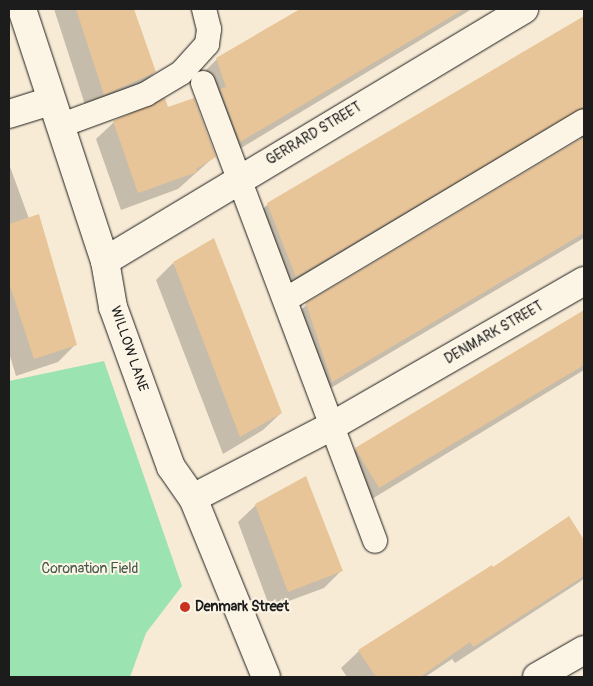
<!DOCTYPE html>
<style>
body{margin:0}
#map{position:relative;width:593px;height:686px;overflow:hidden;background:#f8ebd6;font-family:Pangolin,sans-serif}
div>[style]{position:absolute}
.green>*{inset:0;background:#9be3b0}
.shadow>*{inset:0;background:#0003}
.building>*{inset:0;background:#e8c599}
.roads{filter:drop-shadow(0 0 1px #1c1c1c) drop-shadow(0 0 1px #1c1c1c)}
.service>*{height:24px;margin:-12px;padding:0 12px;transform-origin:12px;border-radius:12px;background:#fcf5e5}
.minor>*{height:28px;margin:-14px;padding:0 14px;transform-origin:14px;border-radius:14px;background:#fcf5e5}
.tertiary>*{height:28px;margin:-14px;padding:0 14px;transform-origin:14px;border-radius:14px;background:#fcf5e5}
.dots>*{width:14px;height:14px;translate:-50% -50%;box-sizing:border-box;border:2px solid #fcf5e5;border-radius:50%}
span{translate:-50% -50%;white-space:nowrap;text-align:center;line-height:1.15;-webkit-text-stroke:4px #fcf5e5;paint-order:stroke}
.street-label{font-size:14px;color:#1c1c1c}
.park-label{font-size:14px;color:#425848}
.poi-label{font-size:14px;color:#1c1c1c;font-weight:700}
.left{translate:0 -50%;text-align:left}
.frame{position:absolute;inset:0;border:10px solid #1c1c1c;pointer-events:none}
</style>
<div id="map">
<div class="green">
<div style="clip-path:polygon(104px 361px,182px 586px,146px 633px,130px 677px,9px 677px,9px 381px)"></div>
</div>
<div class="shadow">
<div style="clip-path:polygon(54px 9px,133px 9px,155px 72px,137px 89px,87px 111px)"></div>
<div style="clip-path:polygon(301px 9px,472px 9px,223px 159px,200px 76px,217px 59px)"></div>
<div style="clip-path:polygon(584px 17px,584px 238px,314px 398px,289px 322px,307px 304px,581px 139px,574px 126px,278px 294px,250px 222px,268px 204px)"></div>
<div style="clip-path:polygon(168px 108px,215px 156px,178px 189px,121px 210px,96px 139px,114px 122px)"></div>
<div style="clip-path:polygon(9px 164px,75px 345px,58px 362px,16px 376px,9px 353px)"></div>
<div style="clip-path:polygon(173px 263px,281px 413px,263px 430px,223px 454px,156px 280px)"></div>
<div style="clip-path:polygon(584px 311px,584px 370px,362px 505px,338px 466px,356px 449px)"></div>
<div style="clip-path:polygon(256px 505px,341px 571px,324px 588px,270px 608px,238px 522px)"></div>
<div style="clip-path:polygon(568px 518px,584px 542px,584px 578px,581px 581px,455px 663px,452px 659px,425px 677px,347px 677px,341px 668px,359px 651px,493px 569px)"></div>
</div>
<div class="building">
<div style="clip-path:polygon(76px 9px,134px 9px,156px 72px,104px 95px)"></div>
<div style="clip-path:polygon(300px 9px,464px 9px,240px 142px,220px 89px,226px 87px,216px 58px)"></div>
<div style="clip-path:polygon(584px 16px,584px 107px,296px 277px,267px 203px)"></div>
<div style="clip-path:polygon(165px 98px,168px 107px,194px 98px,216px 157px,196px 169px,197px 172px,138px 193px,113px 121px)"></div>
<div style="clip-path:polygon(584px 137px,584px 233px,332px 382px,306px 303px)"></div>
<div style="clip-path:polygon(39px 214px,77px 345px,34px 359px,9px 283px,9px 224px)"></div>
<div style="clip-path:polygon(214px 238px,282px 413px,240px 437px,173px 262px)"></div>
<div style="clip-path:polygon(584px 310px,584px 365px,379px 488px,355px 448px)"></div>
<div style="clip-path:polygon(306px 476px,343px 571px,288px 592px,255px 504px)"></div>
<div style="clip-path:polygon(569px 516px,584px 540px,584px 576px,473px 647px,470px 642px,420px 677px,376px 677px,358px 650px,492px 565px,493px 567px)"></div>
</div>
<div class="roads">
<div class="service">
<div style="left:203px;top:83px;width:489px;rotate:69.4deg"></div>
<div style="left:59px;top:126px;width:93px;rotate:-20.2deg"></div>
<div style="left:146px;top:94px;width:41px;rotate:-31deg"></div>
<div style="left:181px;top:73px;width:39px;rotate:-48deg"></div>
<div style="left:207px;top:44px;width:15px;rotate:-82deg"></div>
<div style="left:209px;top:29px;width:21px;rotate:-104deg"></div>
<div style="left:285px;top:300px;width:348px;rotate:-30.9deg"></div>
</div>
<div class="minor">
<div style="left:9px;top:114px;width:44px;rotate:-17.2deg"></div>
<div style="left:105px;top:261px;width:489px;rotate:-31deg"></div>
<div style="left:193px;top:498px;width:157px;rotate:-27.4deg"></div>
<div style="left:332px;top:426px;width:291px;rotate:-29.9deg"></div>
<div style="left:537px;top:677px;width:54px;rotate:-29.9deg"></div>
</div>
<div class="tertiary">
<div style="left:22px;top:9px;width:265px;rotate:71.8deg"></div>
<div style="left:105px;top:261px;width:47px;rotate:80.1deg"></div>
<div style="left:113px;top:307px;width:170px;rotate:70.1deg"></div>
<div style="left:171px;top:467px;width:38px;rotate:55deg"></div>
<div style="left:193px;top:498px;width:193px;rotate:67.8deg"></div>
</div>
</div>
<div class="dots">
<div style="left:185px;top:607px;background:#c8321e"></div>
</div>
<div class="street-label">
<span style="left:314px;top:134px;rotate:-31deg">GERRARD STREET</span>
<span style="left:494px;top:333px;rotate:-30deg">DENMARK STREET</span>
<span style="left:129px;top:349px;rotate:71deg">WILLOW LANE</span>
</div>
<div class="park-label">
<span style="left:90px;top:569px">Coronation Field</span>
</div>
<div class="poi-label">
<span class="left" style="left:195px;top:607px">Denmark Street</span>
</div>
<div class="frame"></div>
</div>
